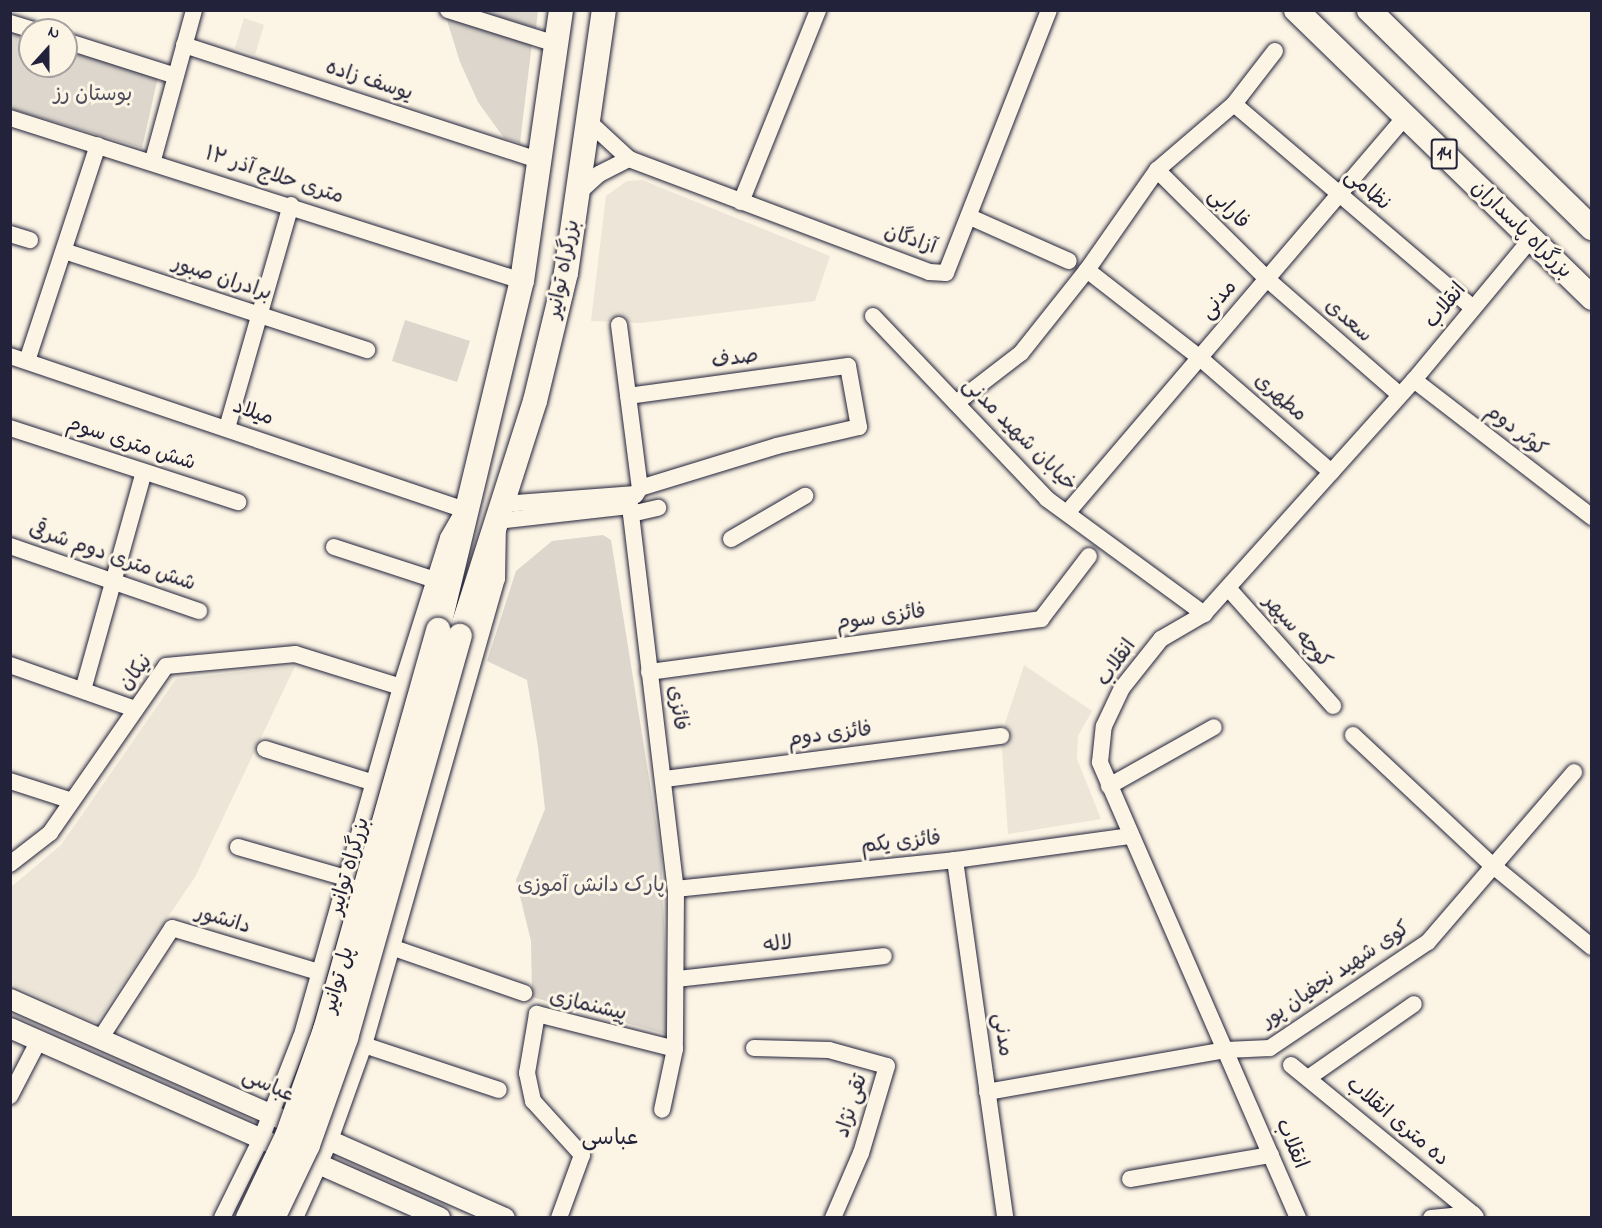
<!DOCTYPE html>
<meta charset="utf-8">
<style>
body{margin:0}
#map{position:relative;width:1602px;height:1228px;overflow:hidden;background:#fcf5e5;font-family:"Indie Flower","Playpen Sans Arabic",sans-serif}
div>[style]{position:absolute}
.built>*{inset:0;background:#ece5d8}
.green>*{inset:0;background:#dcd6cc}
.roads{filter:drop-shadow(0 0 2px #22223b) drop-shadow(0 0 2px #22223b)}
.minor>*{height:16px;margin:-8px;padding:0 8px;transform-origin:8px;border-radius:8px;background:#fcf5e5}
.major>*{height:20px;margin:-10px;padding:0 10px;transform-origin:10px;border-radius:10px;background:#fcf5e5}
.highway>*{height:24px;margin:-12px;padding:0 12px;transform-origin:12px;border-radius:12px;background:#fcf5e5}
.bridges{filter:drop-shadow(0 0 2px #22223b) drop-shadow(0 0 2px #22223b)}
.highway-bridge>*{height:24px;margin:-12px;padding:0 12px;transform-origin:12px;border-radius:12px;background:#fcf5e5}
span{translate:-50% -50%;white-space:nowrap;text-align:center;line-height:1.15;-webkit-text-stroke:6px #fcf5e5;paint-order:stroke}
.shield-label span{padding:2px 4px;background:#fcf5e5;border:2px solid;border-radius:4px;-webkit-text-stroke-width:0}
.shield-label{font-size:20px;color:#22223b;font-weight:700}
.street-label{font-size:21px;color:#22223b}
.park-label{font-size:21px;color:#504f5f}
.neighbourhood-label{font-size:22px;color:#22223b}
.frame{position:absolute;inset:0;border:12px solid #22223b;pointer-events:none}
.north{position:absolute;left:18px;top:18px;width:60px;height:60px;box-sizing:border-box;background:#fcf5e5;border:2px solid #a5a1a1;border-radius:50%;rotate:21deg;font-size:16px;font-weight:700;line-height:24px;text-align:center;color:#22223b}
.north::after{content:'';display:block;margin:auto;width:21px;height:27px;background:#22223b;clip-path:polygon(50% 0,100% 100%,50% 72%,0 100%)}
</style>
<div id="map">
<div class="built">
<div style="clip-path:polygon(244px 18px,264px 25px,255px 55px,235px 48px)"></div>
<div style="clip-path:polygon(642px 180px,830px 256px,815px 301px,641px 323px,591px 321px,606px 196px,627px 181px)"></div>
<div style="clip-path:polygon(1024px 665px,1092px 711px,1078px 736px,1077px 759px,1101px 819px,1008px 834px,1001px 736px)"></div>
<div style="clip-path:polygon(295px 666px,195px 877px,96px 1023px,11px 984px,11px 887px,61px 845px,176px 679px)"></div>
</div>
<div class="green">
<div style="clip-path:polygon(478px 11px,538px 11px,536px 28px)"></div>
<div style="clip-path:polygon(445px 14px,532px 43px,520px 143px,504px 138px,478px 102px,460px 62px)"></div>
<div style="clip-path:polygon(10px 31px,30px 37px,30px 66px,66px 66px,66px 48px,158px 77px,142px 148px,11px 109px)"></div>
<div style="clip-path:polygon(405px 320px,470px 341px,457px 382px,392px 361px)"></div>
<div style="clip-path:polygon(603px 535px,611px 540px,661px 853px,669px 1035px,532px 997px,531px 941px,516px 880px,545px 809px,538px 747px,527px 680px,487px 661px,516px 571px,552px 541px)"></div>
</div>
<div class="roads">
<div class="minor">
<div style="left:448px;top:10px;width:113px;rotate:17.5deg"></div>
<div style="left:10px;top:23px;width:24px;rotate:17deg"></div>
<div style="left:66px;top:41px;width:115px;rotate:17.7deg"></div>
<div style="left:184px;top:45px;width:375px;rotate:18deg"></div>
<div style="left:1234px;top:104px;width:314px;rotate:40.5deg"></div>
<div style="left:10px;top:118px;width:537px;rotate:17.66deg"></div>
<div style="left:588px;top:121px;width:56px;rotate:42.8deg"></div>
<div style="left:629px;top:159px;width:321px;rotate:20.6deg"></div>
<div style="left:929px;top:272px;width:17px;rotate:3deg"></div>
<div style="left:946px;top:273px;width:282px;rotate:-68.6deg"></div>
<div style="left:153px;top:160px;width:156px;rotate:-74.7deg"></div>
<div style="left:1157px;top:170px;width:155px;rotate:44.7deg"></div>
<div style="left:1267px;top:279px;width:176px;rotate:41.1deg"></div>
<div style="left:577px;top:194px;width:30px;rotate:-42deg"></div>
<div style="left:599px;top:174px;width:34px;rotate:-27deg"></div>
<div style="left:741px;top:202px;width:207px;rotate:-68.1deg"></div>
<div style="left:970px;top:217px;width:108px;rotate:24deg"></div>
<div style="left:10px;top:234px;width:21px;rotate:17deg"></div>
<div style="left:64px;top:251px;width:319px;rotate:18.1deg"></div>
<div style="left:1087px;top:270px;width:143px;rotate:37.9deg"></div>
<div style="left:1200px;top:358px;width:174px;rotate:41deg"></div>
<div style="left:873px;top:316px;width:253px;rotate:46.4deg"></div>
<div style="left:1047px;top:499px;width:195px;rotate:36.2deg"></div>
<div style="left:619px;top:325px;width:164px;rotate:82.7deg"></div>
<div style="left:640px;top:488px;width:9px;rotate:122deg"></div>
<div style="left:10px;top:356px;width:479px;rotate:18.7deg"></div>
<div style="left:464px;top:510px;width:32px;rotate:120deg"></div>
<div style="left:448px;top:538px;width:156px;rotate:107.5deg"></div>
<div style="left:401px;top:687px;width:364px;rotate:105.9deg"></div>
<div style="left:301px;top:1037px;width:110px;rotate:111.4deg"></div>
<div style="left:261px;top:1139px;width:88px;rotate:116.3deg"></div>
<div style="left:27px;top:361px;width:227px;rotate:-71.8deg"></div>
<div style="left:1414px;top:380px;width:225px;rotate:37.6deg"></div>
<div style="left:628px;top:396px;width:222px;rotate:-7.8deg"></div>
<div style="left:848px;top:366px;width:62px;rotate:79.8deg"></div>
<div style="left:859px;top:427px;width:84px;rotate:167deg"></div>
<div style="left:777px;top:446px;width:143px;rotate:163deg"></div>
<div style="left:956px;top:403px;width:82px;rotate:-37.6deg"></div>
<div style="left:1021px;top:353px;width:106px;rotate:-51.5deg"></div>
<div style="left:1087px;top:270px;width:122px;rotate:-55deg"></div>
<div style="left:1157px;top:170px;width:101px;rotate:-40.6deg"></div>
<div style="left:1234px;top:104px;width:67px;rotate:-52.3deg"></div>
<div style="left:10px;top:428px;width:240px;rotate:18deg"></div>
<div style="left:227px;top:428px;width:232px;rotate:-74deg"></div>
<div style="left:503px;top:504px;width:133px;rotate:-4.3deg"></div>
<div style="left:1067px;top:513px;width:521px;rotate:-49.52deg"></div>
<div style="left:631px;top:514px;width:28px;rotate:-13deg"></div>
<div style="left:731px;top:539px;width:86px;rotate:-30.2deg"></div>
<div style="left:10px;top:546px;width:200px;rotate:19deg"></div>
<div style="left:334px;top:547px;width:106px;rotate:18.1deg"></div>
<div style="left:1228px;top:588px;width:158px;rotate:48.3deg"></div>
<div style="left:10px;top:665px;width:133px;rotate:19.4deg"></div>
<div style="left:649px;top:672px;width:396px;rotate:-7.7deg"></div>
<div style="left:1041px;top:619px;width:79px;rotate:-52.7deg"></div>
<div style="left:83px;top:690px;width:226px;rotate:-74.4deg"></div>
<div style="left:1353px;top:735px;width:190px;rotate:43.1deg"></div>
<div style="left:1492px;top:865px;width:129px;rotate:39.4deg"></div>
<div style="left:265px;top:749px;width:114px;rotate:17.3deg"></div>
<div style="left:665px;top:779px;width:339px;rotate:-7.3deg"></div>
<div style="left:10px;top:781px;width:65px;rotate:17.9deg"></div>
<div style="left:1109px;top:786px;width:120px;rotate:-29.3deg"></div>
<div style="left:238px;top:847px;width:112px;rotate:16deg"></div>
<div style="left:955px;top:860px;width:361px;rotate:82deg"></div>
<div style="left:10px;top:864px;width:51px;rotate:-37.8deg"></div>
<div style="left:50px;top:833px;width:203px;rotate:-55.2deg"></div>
<div style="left:166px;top:666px;width:130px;rotate:-5.3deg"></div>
<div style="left:295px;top:654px;width:111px;rotate:17.3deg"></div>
<div style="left:676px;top:889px;width:281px;rotate:-5.9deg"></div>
<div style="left:955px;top:860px;width:177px;rotate:-7.8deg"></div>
<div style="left:391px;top:947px;width:141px;rotate:19.1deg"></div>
<div style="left:677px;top:979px;width:208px;rotate:-6.3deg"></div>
<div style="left:100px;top:1039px;width:132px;rotate:-57deg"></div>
<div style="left:172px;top:928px;width:153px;rotate:16.7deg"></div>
<div style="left:364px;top:1045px;width:142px;rotate:18.4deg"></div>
<div style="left:754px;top:1048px;width:75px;rotate:1.5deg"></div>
<div style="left:829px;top:1050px;width:60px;rotate:15.4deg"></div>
<div style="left:887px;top:1066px;width:91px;rotate:106.6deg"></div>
<div style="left:861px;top:1153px;width:71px;rotate:113.3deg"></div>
<div style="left:1291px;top:1065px;width:235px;rotate:39.3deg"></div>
<div style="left:1308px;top:1078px;width:129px;rotate:-34.9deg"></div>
<div style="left:987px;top:1092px;width:243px;rotate:-10deg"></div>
<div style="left:1226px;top:1050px;width:44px;rotate:-2.6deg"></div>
<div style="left:1270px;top:1048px;width:190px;rotate:-33.9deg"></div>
<div style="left:1428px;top:942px;width:224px;rotate:-49.3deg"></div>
<div style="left:10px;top:1096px;width:63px;rotate:-62.6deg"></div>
<div style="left:1130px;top:1179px;width:143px;rotate:-9.7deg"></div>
<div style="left:295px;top:1218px;width:85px;rotate:-65.8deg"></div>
<div style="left:330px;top:1140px;width:101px;rotate:-70.3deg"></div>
<div style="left:364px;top:1045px;width:485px;rotate:-74.1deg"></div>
<div style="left:497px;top:579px;width:58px;rotate:-89deg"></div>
<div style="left:498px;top:521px;width:133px;rotate:-6.5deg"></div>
<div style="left:630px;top:506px;width:386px;rotate:83.2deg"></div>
<div style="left:676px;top:889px;width:160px;rotate:90.4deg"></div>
<div style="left:675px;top:1049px;width:62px;rotate:102deg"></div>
<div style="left:559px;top:1218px;width:67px;rotate:-69.9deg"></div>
<div style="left:582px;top:1155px;width:73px;rotate:-132.2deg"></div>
<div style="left:533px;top:1101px;width:29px;rotate:-102deg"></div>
<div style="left:527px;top:1073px;width:60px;rotate:-80.4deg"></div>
<div style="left:537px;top:1014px;width:142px;rotate:14.2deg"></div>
<div style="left:1298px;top:1218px;width:497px;rotate:-113.5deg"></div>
<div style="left:1100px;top:762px;width:36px;rotate:-84deg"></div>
<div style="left:1104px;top:726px;width:42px;rotate:-64.7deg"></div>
<div style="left:1122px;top:688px;width:63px;rotate:-51.5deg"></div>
<div style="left:1161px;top:639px;width:50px;rotate:-30.2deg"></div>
<div style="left:1204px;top:614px;width:314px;rotate:-48.1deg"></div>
<div style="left:1414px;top:380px;width:183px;rotate:-50.3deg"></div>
<div style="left:1431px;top:1218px;width:42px;rotate:-5.4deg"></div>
<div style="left:1473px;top:1214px;width:4px;rotate:45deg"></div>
</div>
<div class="major">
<div style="left:10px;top:999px;width:541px;rotate:23.87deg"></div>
<div style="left:10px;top:1028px;width:470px;rotate:23.8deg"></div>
</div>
<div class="highway">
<div style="left:1296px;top:10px;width:413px;rotate:44.2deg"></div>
<div style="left:1369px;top:10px;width:312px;rotate:44.4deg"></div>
<div style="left:438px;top:630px;width:359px;rotate:-76.5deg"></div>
<div style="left:522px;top:281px;width:274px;rotate:-81.8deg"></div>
<div style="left:460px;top:636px;width:247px;rotate:-72.3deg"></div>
<div style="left:535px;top:401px;width:132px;rotate:-76.4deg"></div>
<div style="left:566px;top:273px;width:266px;rotate:-81.8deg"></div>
</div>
</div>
<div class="bridges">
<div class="highway-bridge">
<div style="left:248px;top:1218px;width:91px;rotate:-64.6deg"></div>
<div style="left:287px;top:1136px;width:113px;rotate:-70.3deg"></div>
<div style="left:325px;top:1030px;width:416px;rotate:-74.2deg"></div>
<div style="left:273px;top:1218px;width:81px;rotate:-64.4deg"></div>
<div style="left:308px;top:1145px;width:114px;rotate:-70.4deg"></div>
<div style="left:346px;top:1038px;width:418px;rotate:-74.2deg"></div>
</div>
</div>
<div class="shield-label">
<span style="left:1444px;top:154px">14</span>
</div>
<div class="street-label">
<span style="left:369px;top:81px;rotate:18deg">یوسف زاده</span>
<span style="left:274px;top:176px;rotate:18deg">۱۲ متری حلاج آذر</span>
<span style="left:1367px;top:190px;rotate:40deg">نظامی</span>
<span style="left:1228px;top:209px;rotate:45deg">فارابی</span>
<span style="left:1521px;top:230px;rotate:44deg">بزرگراه پاسداران</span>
<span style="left:910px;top:240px;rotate:19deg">آزادگان</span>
<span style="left:564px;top:269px;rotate:-79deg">بزرگراه توانیر</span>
<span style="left:222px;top:279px;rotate:18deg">برادران صبور</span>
<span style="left:1219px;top:300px;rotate:-49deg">مدنی</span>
<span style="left:1446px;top:306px;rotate:-50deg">انقلاب</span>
<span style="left:1348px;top:321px;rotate:41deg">سعدی</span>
<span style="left:735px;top:359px;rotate:-8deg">صدف</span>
<span style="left:1280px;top:398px;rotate:41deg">مطهری</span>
<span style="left:253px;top:413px;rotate:19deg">میلاد</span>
<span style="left:1516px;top:431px;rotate:38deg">کوثر دوم</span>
<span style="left:1019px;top:435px;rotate:45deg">خیابان شهید مدنی</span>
<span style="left:131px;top:444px;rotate:18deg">شش متری سوم</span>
<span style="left:112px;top:557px;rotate:19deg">شش متری دوم شرقی</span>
<span style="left:881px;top:618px;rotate:-8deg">فائزی سوم</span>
<span style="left:1297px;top:632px;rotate:48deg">کوچه سپهر</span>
<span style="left:1117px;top:663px;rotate:-55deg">انقلاب</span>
<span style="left:136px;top:673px;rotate:-50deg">نیکان</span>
<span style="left:677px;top:708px;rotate:82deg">فائزی</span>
<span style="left:830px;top:735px;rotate:-7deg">فائزی دوم</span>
<span style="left:901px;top:843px;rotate:-6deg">فائزی یکم</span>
<span style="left:350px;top:866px;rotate:-74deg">بزرگراه توانیر</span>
<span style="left:223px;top:920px;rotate:17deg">دانشور</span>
<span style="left:778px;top:945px;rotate:-6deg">لاله</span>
<span style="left:1336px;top:975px;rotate:-34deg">کوی شهید نجفیان پور</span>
<span style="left:339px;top:980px;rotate:-74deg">پل توانیر</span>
<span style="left:588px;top:1006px;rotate:13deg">پیشنمازی</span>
<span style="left:1002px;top:1035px;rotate:82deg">مدنی</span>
<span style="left:268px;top:1086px;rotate:24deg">عباسى</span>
<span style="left:852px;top:1106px;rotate:-73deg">تقی نژاد</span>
<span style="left:1397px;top:1122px;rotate:40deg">ده متری انقلاب</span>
<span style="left:1291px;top:1144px;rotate:67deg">انقلاب</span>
</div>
<div class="park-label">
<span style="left:93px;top:95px">بوستان رز</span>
<span style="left:591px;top:886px">پارک دانش آموزی</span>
</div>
<div class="neighbourhood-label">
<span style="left:610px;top:1140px">عباسی</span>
</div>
<div class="frame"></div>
<div class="north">N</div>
</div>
